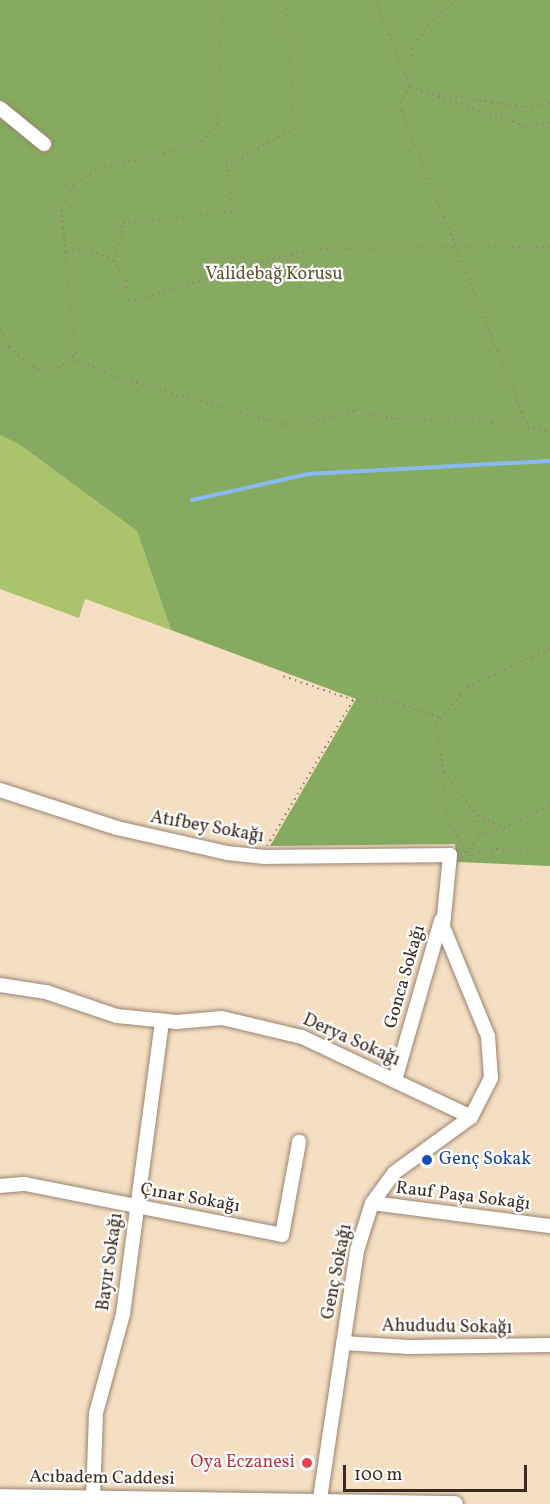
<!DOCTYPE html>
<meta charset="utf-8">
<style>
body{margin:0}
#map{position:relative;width:550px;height:1504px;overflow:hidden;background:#f4dfc3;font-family:Vollkorn,serif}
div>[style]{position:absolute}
.green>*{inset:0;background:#a9c46b}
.forest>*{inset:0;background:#86aa5f}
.stream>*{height:4px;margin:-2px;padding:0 2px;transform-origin:2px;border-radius:2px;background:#8abaf5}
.path>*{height:2px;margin-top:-1px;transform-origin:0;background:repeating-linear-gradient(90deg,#988470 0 1.5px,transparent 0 6px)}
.roads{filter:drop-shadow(0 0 2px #988470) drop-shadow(0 0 2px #988470)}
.minor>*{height:14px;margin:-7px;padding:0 7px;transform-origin:7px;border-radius:7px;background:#fff}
.major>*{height:16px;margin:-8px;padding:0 8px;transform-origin:8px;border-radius:8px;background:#fff}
.dots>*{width:16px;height:16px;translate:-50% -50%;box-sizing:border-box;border:3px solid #fff;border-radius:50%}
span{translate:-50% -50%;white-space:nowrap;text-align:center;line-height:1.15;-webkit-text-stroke:4.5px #fff;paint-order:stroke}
.park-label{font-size:18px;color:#5c5835}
.street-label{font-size:18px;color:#3b2a1e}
.transit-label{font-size:18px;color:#164399}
.left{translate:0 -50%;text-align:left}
.health-label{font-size:18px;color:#be3a42}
.right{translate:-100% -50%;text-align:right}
.scale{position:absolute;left:343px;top:1465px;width:184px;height:27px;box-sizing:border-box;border:3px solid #3b2a1e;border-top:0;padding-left:8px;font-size:18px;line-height:21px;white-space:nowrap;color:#3b2a1e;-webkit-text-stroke:4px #fff;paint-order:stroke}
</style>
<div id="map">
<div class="green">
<div style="clip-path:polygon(0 435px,20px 445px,137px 531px,171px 630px,85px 599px,79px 618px,0 589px)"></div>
</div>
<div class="forest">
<div style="clip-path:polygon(0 0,550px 0,550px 866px,457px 862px,455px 844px,270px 846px,356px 699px,171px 630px,137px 531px,20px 445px,0 435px)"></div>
</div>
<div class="stream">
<div style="left:192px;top:500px;width:119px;rotate:-12.6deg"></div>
<div style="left:308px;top:474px;width:242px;rotate:-3.1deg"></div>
</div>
<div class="path">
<div style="left:375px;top:0;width:94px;rotate:68.1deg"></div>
<div style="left:410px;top:87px;width:121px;rotate:18.7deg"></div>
<div style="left:525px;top:126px;width:25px;rotate:-7deg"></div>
<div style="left:457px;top:0;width:38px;rotate:140deg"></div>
<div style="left:428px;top:24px;width:29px;rotate:124deg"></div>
<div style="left:412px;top:48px;width:39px;rotate:93deg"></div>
<div style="left:410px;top:87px;width:21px;rotate:121deg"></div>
<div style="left:399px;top:105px;width:350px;rotate:68.2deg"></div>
<div style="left:432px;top:93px;width:94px;rotate:8.6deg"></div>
<div style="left:525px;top:107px;width:25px;rotate:-9deg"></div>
<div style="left:66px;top:251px;width:19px;rotate:-9deg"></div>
<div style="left:85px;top:248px;width:30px;rotate:23deg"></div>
<div style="left:113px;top:260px;width:25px;rotate:58deg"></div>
<div style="left:126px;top:281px;width:21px;rotate:82deg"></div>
<div style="left:129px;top:302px;width:169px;rotate:-16.5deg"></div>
<div style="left:291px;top:254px;width:36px;rotate:-10deg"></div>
<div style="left:326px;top:248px;width:224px;rotate:-0.3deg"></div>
<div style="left:115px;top:262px;width:40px;rotate:-78deg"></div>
<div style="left:123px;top:223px;width:111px;rotate:-5.7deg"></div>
<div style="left:233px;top:212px;width:47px;rotate:-98.7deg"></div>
<div style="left:226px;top:166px;width:77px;rotate:-28.6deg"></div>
<div style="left:294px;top:129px;width:129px;rotate:-93.5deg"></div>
<div style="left:0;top:329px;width:20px;rotate:63deg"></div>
<div style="left:9px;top:347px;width:31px;rotate:40deg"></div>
<div style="left:33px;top:367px;width:13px;rotate:18deg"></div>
<div style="left:45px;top:371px;width:13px;rotate:-13deg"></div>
<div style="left:58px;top:368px;width:23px;rotate:-38deg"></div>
<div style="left:76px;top:354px;width:148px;rotate:-95.8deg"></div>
<div style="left:61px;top:207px;width:28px;rotate:-60deg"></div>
<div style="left:75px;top:183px;width:28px;rotate:-32deg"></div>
<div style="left:99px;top:168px;width:89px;rotate:-12.9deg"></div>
<div style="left:186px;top:148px;width:17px;rotate:-21deg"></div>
<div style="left:202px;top:142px;width:23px;rotate:-49deg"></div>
<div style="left:217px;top:125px;width:125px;rotate:-87.3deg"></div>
<div style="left:71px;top:358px;width:52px;rotate:22.6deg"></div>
<div style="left:119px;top:378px;width:167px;rotate:15.9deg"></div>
<div style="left:280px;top:424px;width:26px"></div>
<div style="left:306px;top:424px;width:52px;rotate:-15.6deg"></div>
<div style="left:356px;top:410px;width:40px;rotate:13deg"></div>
<div style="left:395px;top:419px;width:97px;rotate:1.8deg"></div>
<div style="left:492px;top:422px;width:59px;rotate:8.8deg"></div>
<div style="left:550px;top:649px;width:89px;rotate:155.4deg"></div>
<div style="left:469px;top:686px;width:51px;rotate:131.8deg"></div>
<div style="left:435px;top:724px;width:49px;rotate:79.4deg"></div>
<div style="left:444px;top:772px;width:54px;rotate:52.5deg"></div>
<div style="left:477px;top:815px;width:30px;rotate:26deg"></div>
<div style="left:504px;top:828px;width:51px;rotate:-26.6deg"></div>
<div style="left:352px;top:701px;width:46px;rotate:1.2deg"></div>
<div style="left:398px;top:702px;width:45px;rotate:20.9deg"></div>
<div style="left:444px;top:773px;width:47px;rotate:85.1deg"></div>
<div style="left:448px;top:820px;width:37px;rotate:61deg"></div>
<div style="left:477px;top:815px;width:21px;rotate:82deg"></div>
<div style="left:267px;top:846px;width:169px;rotate:-59.5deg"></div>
<div style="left:353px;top:700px;width:74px;rotate:-161.1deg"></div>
<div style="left:465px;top:853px;width:28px;rotate:-46deg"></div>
<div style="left:484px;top:833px;width:21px;rotate:-14deg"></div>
<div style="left:461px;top:857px;width:37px;rotate:-13deg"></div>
<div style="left:497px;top:849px;width:53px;rotate:7.5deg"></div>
</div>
<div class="roads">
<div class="minor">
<div style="left:0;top:108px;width:57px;rotate:39.3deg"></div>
<div style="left:0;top:790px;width:123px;rotate:18deg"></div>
<div style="left:117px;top:828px;width:113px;rotate:12.8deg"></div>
<div style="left:227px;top:853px;width:38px;rotate:6deg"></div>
<div style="left:265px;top:857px;width:185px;rotate:-0.6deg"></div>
<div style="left:450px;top:855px;width:72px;rotate:95.6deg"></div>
<div style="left:443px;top:927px;width:118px;rotate:67.6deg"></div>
<div style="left:488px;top:1036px;width:42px;rotate:85.9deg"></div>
<div style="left:491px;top:1078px;width:44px;rotate:117.1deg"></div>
<div style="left:471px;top:1117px;width:95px;rotate:144deg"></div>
<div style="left:394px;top:1173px;width:37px;rotate:126deg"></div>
<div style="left:372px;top:1203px;width:50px;rotate:107.4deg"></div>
<div style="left:357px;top:1251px;width:256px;rotate:98.5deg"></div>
<div style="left:0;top:985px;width:47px;rotate:8.7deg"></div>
<div style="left:46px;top:992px;width:75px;rotate:18.7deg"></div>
<div style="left:117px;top:1016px;width:60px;rotate:5.7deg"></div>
<div style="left:177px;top:1022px;width:45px;rotate:-5.1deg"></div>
<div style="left:222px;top:1018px;width:82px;rotate:13.4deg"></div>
<div style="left:302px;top:1037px;width:187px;rotate:25.3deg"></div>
<div style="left:395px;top:1080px;width:166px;rotate:-73.9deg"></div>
<div style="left:0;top:1186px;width:25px;rotate:-5deg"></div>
<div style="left:25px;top:1184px;width:262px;rotate:11.2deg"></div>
<div style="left:282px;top:1235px;width:95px;rotate:-79.6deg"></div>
<div style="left:372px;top:1203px;width:179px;rotate:7.4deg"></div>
<div style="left:343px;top:1343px;width:66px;rotate:3.5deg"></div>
<div style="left:409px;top:1347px;width:141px;rotate:-0.8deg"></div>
<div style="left:89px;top:1504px;width:6px;rotate:-51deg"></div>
<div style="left:93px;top:1499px;width:86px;rotate:-88deg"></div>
<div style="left:96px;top:1413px;width:103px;rotate:-74.7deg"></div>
<div style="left:123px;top:1314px;width:296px;rotate:-82.4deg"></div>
</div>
<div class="major">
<div style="left:0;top:1497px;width:455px;rotate:0.9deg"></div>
</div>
</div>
<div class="dots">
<div style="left:427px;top:1160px;background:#1a4fb4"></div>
<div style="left:307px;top:1463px;background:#e0444e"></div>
</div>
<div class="park-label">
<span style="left:274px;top:275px">Validebağ Korusu</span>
</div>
<div class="street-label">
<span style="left:207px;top:828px;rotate:10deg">Atıfbey Sokağı</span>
<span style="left:406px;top:977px;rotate:-74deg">Gonca Sokağı</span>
<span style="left:351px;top:1041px;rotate:24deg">Derya Sokağı</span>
<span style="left:463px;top:1197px;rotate:7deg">Rauf Paşa Sokağı</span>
<span style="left:190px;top:1199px;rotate:10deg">Çınar Sokağı</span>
<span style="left:111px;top:1262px;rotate:-82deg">Bayır Sokağı</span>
<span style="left:338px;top:1272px;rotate:-79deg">Genç Sokağı</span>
<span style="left:447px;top:1328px;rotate:1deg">Ahududu Sokağı</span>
<span style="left:102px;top:1479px;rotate:1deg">Acıbadem Caddesi</span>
</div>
<div class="transit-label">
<span class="left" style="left:439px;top:1160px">Genç Sokak</span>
</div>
<div class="health-label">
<span class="right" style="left:295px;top:1463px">Oya Eczanesi</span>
</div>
<div class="scale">100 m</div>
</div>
